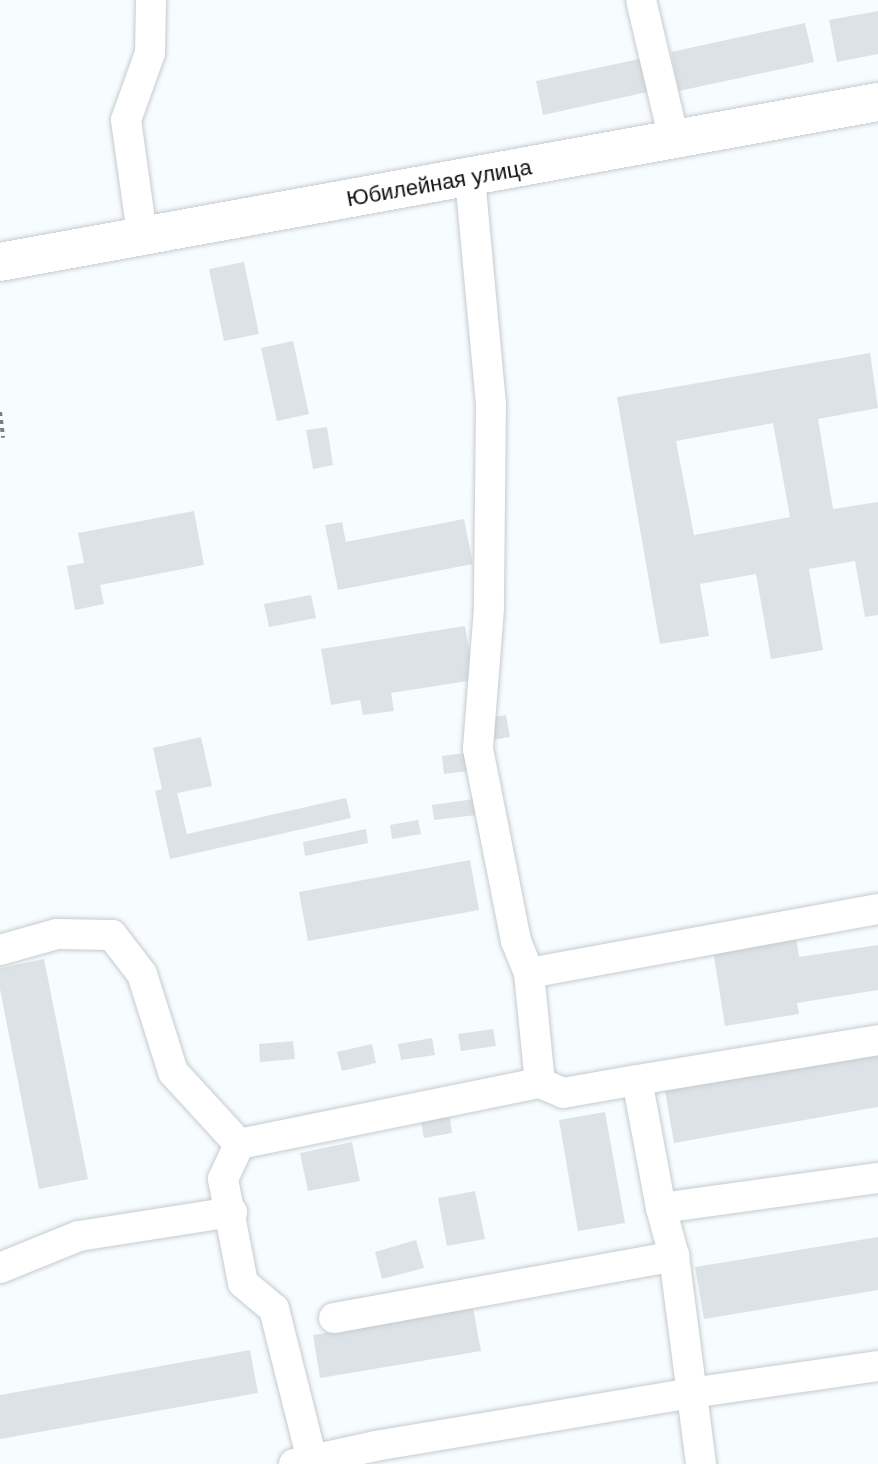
<!DOCTYPE html>
<meta charset="utf-8">
<style>
body{margin:0}
#map{position:relative;width:878px;height:1464px;overflow:hidden;background:#f7fcff;font-family:Arial,sans-serif}
div>[style]{position:absolute}
.building>*{inset:0;background:#dce2e6}
.path>*{height:4px;margin-top:-2px;transform-origin:0;background:repeating-linear-gradient(90deg,#7b7f81 0 4px,transparent 0 8px)}
.roads{filter:drop-shadow(0 0 2px #c5cbce) drop-shadow(0 0 2px #c5cbce)}
.minor>*{height:30px;margin:-15px;padding:0 15px;transform-origin:15px;border-radius:15px;background:#fff}
.major>*{height:38px;margin:-19px;padding:0 19px;transform-origin:19px;border-radius:19px;background:#fff}
span{translate:-50% -50%;white-space:nowrap;text-align:center;line-height:1.15;-webkit-text-stroke:6px #fff;paint-order:stroke}
.street-label{font-size:22px;color:#0d0f10}
</style>
<div id="map">
<div class="building">
<div style="clip-path:polygon(878px 11px,878px 54px,837px 62px,829px 20px)"></div>
<div style="clip-path:polygon(805px 23px,814px 62px,679px 91px,671px 52px)"></div>
<div style="clip-path:polygon(644px 58px,652px 91px,543px 115px,536px 81px)"></div>
<div style="clip-path:polygon(244px 262px,259px 334px,224px 341px,209px 269px)"></div>
<div style="clip-path:polygon(293px 341px,309px 414px,277px 421px,261px 348px)"></div>
<div style="clip-path:polygon(evenodd,870px 353px,878px 408px,818px 419px,833px 509px,878px 502px,878px 615px,865px 617px,855px 561px,809px 569px,823px 650px,771px 659px,756px 574px,700px 584px,709px 636px,660px 644px,617px 397px,870px 353px,773px 423px,790px 517px,694px 535px,676px 441px,773px 423px)"></div>
<div style="clip-path:polygon(327px 427px,333px 465px,313px 469px,306px 430px)"></div>
<div style="clip-path:polygon(194px 511px,204px 565px,100px 585px,104px 604px,75px 610px,67px 566px,84px 563px,78px 533px)"></div>
<div style="clip-path:polygon(464px 519px,473px 564px,338px 590px,325px 525px,342px 522px,346px 542px)"></div>
<div style="clip-path:polygon(311px 595px,316px 618px,269px 627px,264px 604px)"></div>
<div style="clip-path:polygon(465px 626px,474px 680px,391px 693px,394px 711px,363px 715px,360px 700px,331px 705px,321px 649px)"></div>
<div style="clip-path:polygon(506px 715px,510px 737px,492px 740px,488px 718px)"></div>
<div style="clip-path:polygon(201px 737px,212px 786px,177px 793px,187px 834px,346px 798px,351px 818px,170px 859px,155px 791px,162px 789px,153px 748px)"></div>
<div style="clip-path:polygon(465px 753px,468px 771px,444px 774px,442px 756px)"></div>
<div style="clip-path:polygon(474px 799px,476px 815px,434px 820px,432px 805px)"></div>
<div style="clip-path:polygon(418px 820px,421px 834px,392px 839px,390px 825px)"></div>
<div style="clip-path:polygon(366px 829px,368px 843px,305px 856px,303px 842px)"></div>
<div style="clip-path:polygon(470px 860px,479px 910px,308px 941px,299px 892px)"></div>
<div style="clip-path:polygon(796px 937px,799px 957px,878px 945px,878px 990px,797px 1003px,799px 1014px,725px 1026px,713px 950px)"></div>
<div style="clip-path:polygon(44px 959px,88px 1179px,39px 1189px,0 989px,0 968px)"></div>
<div style="clip-path:polygon(493px 1029px,496px 1046px,461px 1051px,458px 1034px)"></div>
<div style="clip-path:polygon(432px 1038px,435px 1055px,401px 1060px,398px 1044px)"></div>
<div style="clip-path:polygon(293px 1041px,295px 1059px,260px 1062px,259px 1044px)"></div>
<div style="clip-path:polygon(372px 1044px,376px 1063px,342px 1071px,337px 1052px)"></div>
<div style="clip-path:polygon(878px 1053px,878px 1107px,674px 1143px,665px 1091px)"></div>
<div style="clip-path:polygon(449px 1112px,452px 1133px,424px 1138px,420px 1117px)"></div>
<div style="clip-path:polygon(605px 1112px,625px 1223px,578px 1231px,559px 1120px)"></div>
<div style="clip-path:polygon(352px 1142px,360px 1181px,308px 1191px,300px 1153px)"></div>
<div style="clip-path:polygon(475px 1191px,485px 1239px,447px 1246px,438px 1198px)"></div>
<div style="clip-path:polygon(878px 1237px,878px 1290px,704px 1319px,695px 1267px)"></div>
<div style="clip-path:polygon(416px 1240px,424px 1268px,382px 1279px,375px 1252px)"></div>
<div style="clip-path:polygon(473px 1308px,481px 1351px,320px 1378px,313px 1335px)"></div>
<div style="clip-path:polygon(250px 1350px,258px 1393px,0 1439px,0 1395px)"></div>
</div>
<div class="path">
<div style="left:0;top:412px;width:26px;rotate:83deg"></div>
</div>
<div class="roads">
<div class="minor">
<div style="left:641px;top:0;width:144px;rotate:76.7deg"></div>
<div style="left:470px;top:178px;width:226px;rotate:84.7deg"></div>
<div style="left:491px;top:403px;width:205px;rotate:90.6deg"></div>
<div style="left:489px;top:608px;width:141px;rotate:94.5deg"></div>
<div style="left:478px;top:749px;width:196px;rotate:78.8deg"></div>
<div style="left:516px;top:941px;width:35px;rotate:68deg"></div>
<div style="left:529px;top:973px;width:111px;rotate:84.3deg"></div>
<div style="left:540px;top:1083px;width:25px;rotate:23deg"></div>
<div style="left:563px;top:1093px;width:75px;rotate:-10deg"></div>
<div style="left:637px;top:1080px;width:130px;rotate:79.4deg"></div>
<div style="left:661px;top:1208px;width:50px;rotate:74.8deg"></div>
<div style="left:674px;top:1256px;width:210px;rotate:82.6deg"></div>
<div style="left:142px;top:234px;width:115px;rotate:-98deg"></div>
<div style="left:126px;top:120px;width:71px;rotate:-70.3deg"></div>
<div style="left:150px;top:53px;width:53px;rotate:-88.9deg"></div>
<div style="left:0;top:950px;width:59px;rotate:-15.7deg"></div>
<div style="left:57px;top:934px;width:55px;rotate:1deg"></div>
<div style="left:112px;top:935px;width:49px;rotate:52.4deg"></div>
<div style="left:142px;top:974px;width:103px;rotate:72.4deg"></div>
<div style="left:173px;top:1072px;width:98px;rotate:47.5deg"></div>
<div style="left:529px;top:973px;width:355px;rotate:-10.4deg"></div>
<div style="left:637px;top:1080px;width:244px;rotate:-9.4deg"></div>
<div style="left:661px;top:1208px;width:219px;rotate:-7.9deg"></div>
<div style="left:0;top:1268px;width:85px;rotate:-22.1deg"></div>
<div style="left:79px;top:1236px;width:155px;rotate:-8.9deg"></div>
<div style="left:334px;top:1318px;width:346px;rotate:-10.3deg"></div>
<div style="left:312px;top:1460px;width:156px;rotate:-104.1deg"></div>
<div style="left:274px;top:1309px;width:40px;rotate:-140deg"></div>
<div style="left:243px;top:1283px;width:106px;rotate:-100.9deg"></div>
<div style="left:223px;top:1179px;width:38px;rotate:-65deg"></div>
<div style="left:239px;top:1144px;width:307px;rotate:-11.5deg"></div>
<div style="left:294px;top:1464px;width:83px;rotate:-12.5deg"></div>
<div style="left:375px;top:1446px;width:320px;rotate:-9.5deg"></div>
<div style="left:691px;top:1393px;width:189px;rotate:-8.2deg"></div>
</div>
<div class="major">
<div style="left:0;top:262px;width:892px;rotate:-10.33deg"></div>
</div>
</div>
<div class="street-label">
<span style="left:439px;top:183px;rotate:-10deg">Юбилейная улица</span>
</div>
</div>
